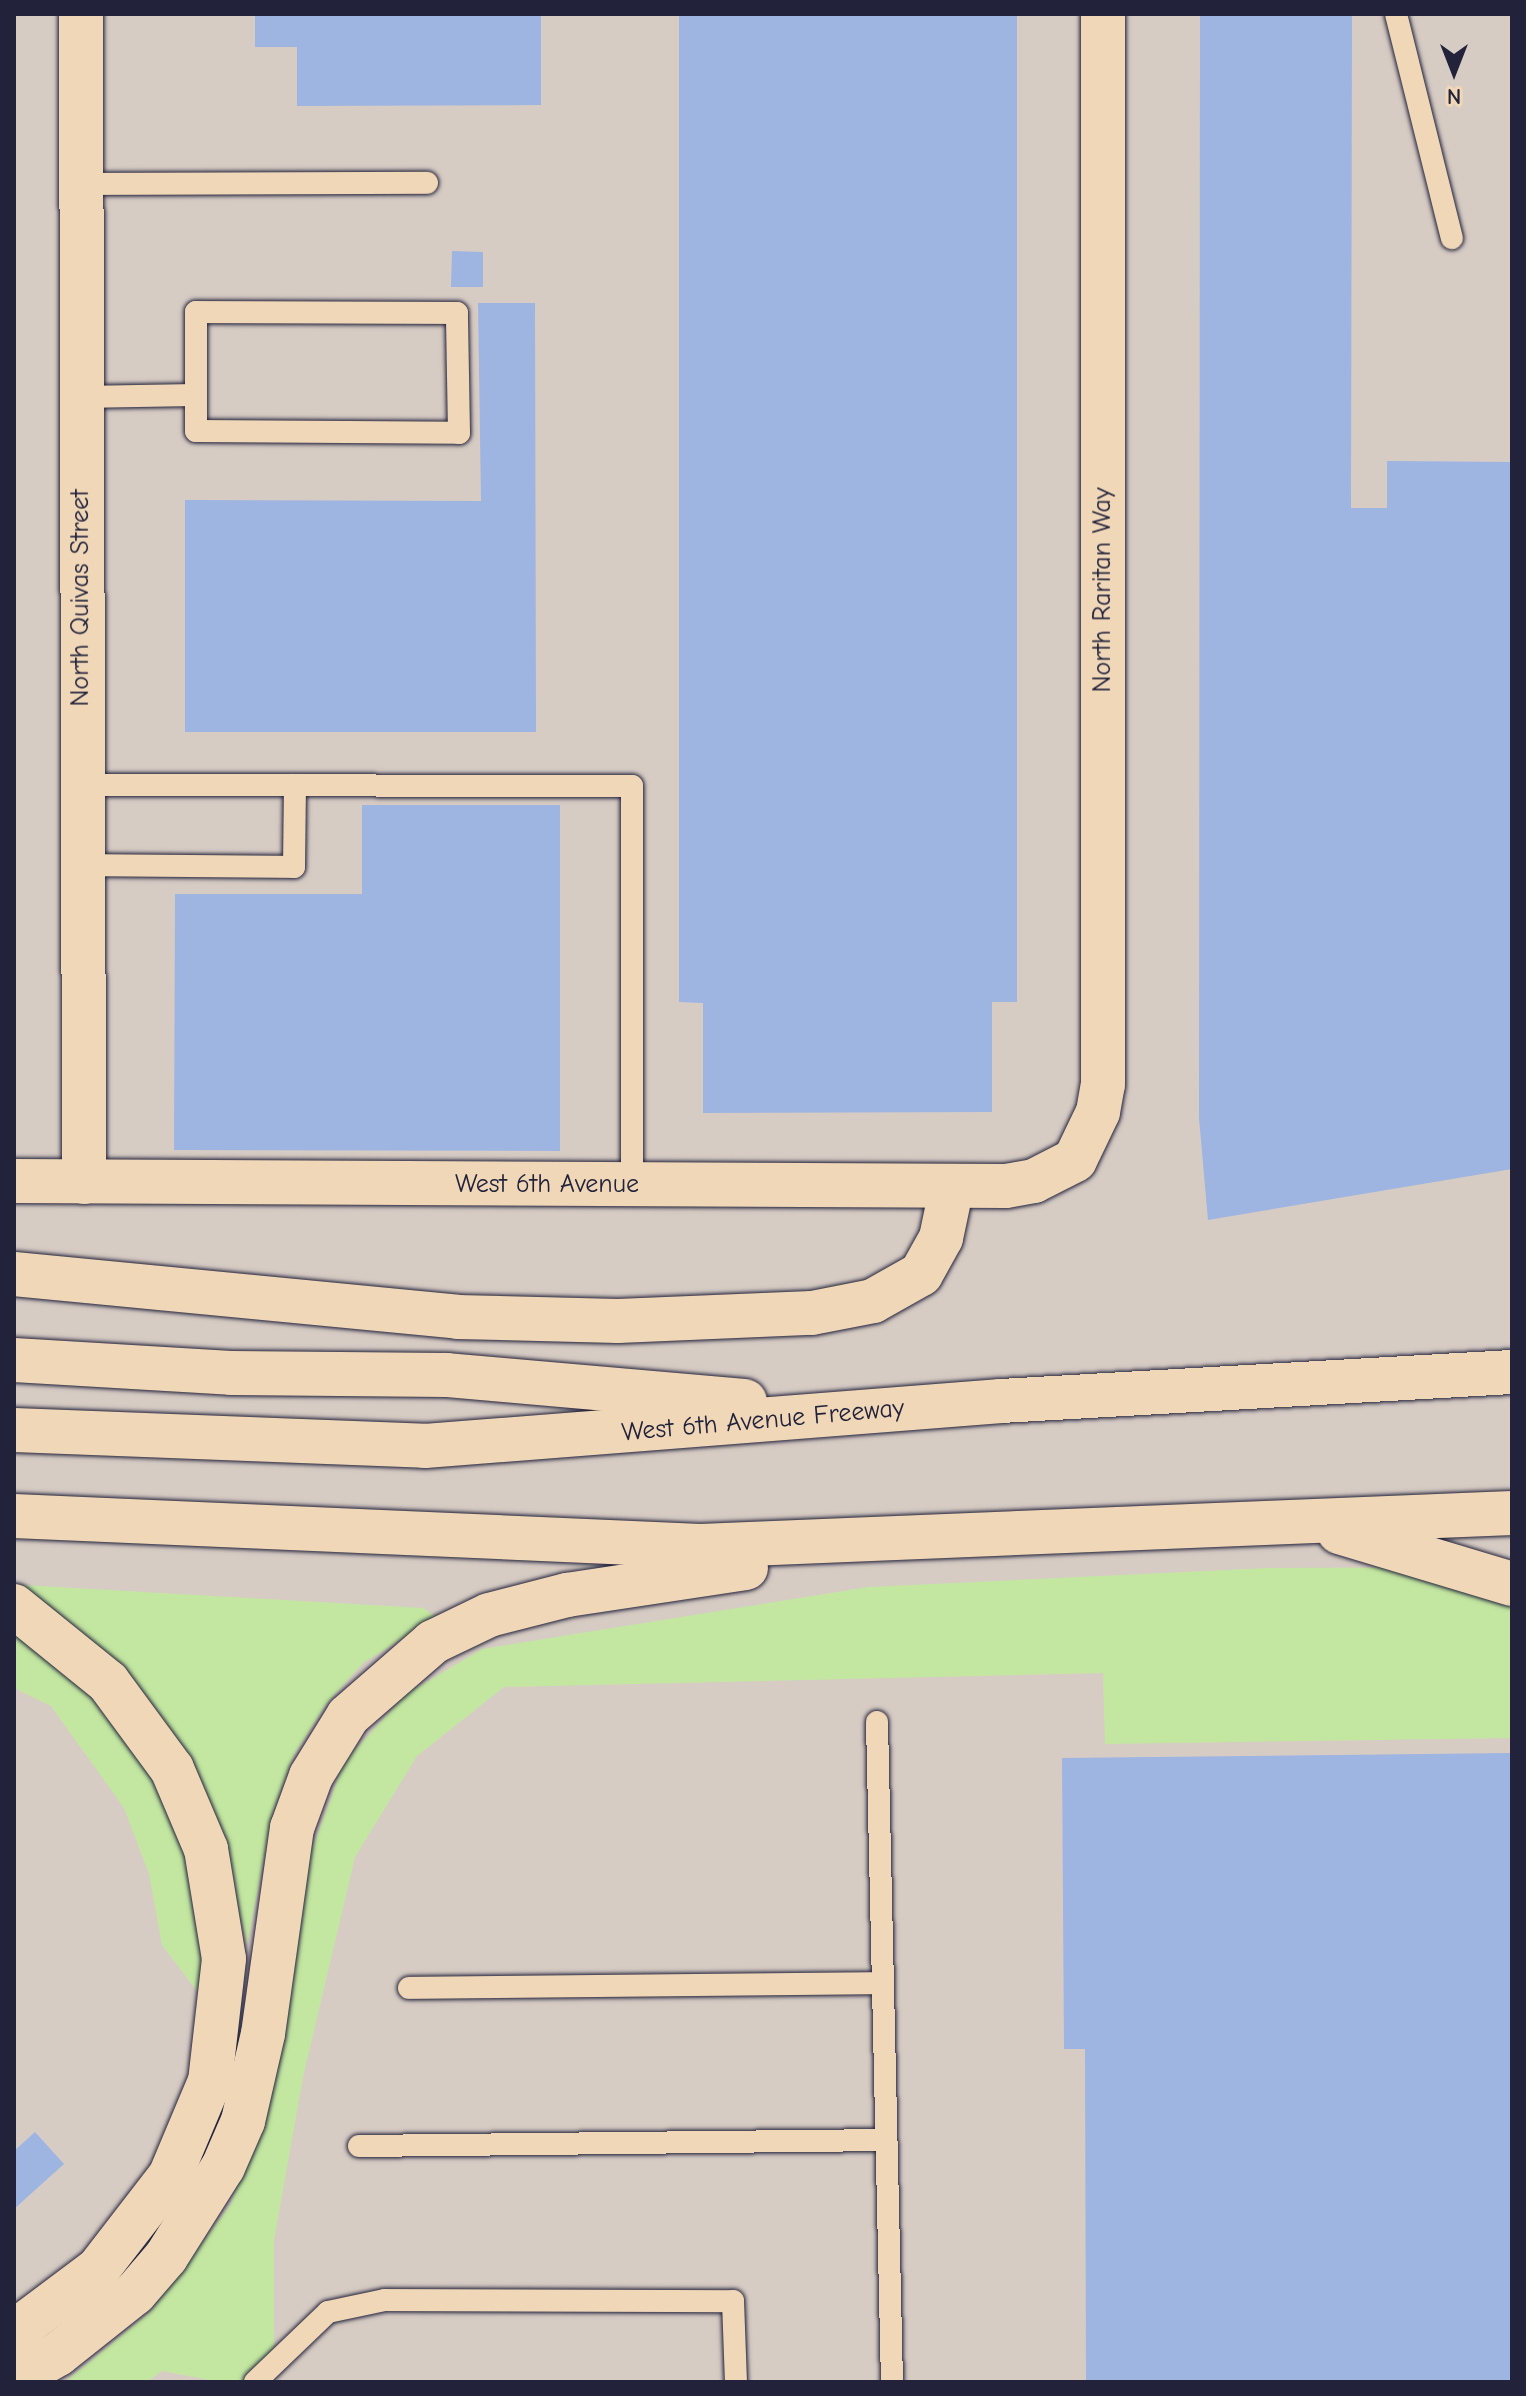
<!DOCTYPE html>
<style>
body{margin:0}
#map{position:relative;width:1526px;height:2396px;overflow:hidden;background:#d7ccc4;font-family:"Comic Neue",sans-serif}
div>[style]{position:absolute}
.green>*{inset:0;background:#c3e7a1}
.building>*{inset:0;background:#9eb4e1}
.roads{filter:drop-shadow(0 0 2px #22223b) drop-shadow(0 0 2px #22223b)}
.service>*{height:22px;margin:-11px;padding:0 11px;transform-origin:11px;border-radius:11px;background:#f0d7b8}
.tertiary>*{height:44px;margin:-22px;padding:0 22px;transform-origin:22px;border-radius:22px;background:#f0d7b8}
.motorway>*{height:44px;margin:-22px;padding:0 22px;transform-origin:22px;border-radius:22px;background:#f0d7b8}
span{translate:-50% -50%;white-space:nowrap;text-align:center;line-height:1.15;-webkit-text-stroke:8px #f0d7b8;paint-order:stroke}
.street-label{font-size:26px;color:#22223b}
.frame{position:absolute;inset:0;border:16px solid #22223b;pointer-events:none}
.north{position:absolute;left:1414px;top:32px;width:80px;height:80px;-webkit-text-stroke:6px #f0d7b8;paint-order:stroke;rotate:180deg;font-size:22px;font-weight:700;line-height:32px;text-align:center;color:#22223b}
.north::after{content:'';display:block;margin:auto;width:28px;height:36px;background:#22223b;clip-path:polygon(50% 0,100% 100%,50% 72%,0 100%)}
</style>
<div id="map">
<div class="green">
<div style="clip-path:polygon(1512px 1567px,1512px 1738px,1105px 1744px,1103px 1673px,504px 1687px,417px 1756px,355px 1857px,303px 2077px,274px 2240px,274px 2382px,220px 2382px,162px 2371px,147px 2382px,65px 2382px,150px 2312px,231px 2204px,276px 2067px,304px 1871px,344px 1762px,406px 1694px,482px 1649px,868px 1587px,1269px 1568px)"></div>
<div style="clip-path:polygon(23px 1585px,423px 1608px,437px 1617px,363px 1663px,326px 1704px,294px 1755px,273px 1812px,247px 1945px,224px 1846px,25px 1597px)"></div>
<div style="clip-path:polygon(14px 1625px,81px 1677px,170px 1801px,206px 1931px,203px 1999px,162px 1945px,149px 1874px,124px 1808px,51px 1706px,14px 1688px)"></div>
</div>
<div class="building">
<div style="clip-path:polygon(255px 14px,541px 14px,541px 105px,297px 106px,297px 47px,255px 47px)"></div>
<div style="clip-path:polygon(679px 14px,1017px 14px,1017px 1002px,992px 1002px,992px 1112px,703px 1113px,703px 1003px,679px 1002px)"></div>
<div style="clip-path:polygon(1200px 14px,1352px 14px,1351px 508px,1387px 508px,1387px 461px,1512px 462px,1512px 1169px,1208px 1220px,1199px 1118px)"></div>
<div style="clip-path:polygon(452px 251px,483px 252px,483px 287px,451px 287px)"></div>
<div style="clip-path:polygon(478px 303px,535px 303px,536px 732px,185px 732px,185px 500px,481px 501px)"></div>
<div style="clip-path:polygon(362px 805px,560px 805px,560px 1151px,174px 1150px,175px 894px,362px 894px)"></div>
<div style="clip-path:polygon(1512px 1753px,1512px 2382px,1086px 2382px,1085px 2049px,1064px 2049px,1062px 1758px)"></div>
<div style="clip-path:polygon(35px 2132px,64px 2164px,14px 2209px,14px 2151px)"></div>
</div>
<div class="roads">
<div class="service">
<div style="left:1396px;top:14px;width:231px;rotate:76deg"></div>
<div style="left:83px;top:184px;width:344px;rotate:-0.2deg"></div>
<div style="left:80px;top:397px;width:116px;rotate:-1deg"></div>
<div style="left:196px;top:395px;width:36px;rotate:90deg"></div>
<div style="left:196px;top:431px;width:263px;rotate:0.4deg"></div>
<div style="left:459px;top:433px;width:120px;rotate:-91deg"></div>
<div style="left:457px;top:313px;width:261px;rotate:-179.8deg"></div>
<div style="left:196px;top:312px;width:83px;rotate:90deg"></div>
<div style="left:82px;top:785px;width:550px;rotate:0.1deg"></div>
<div style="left:632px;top:786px;width:399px;rotate:90deg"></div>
<div style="left:83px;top:865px;width:211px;rotate:0.5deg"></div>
<div style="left:294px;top:867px;width:82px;rotate:-89.3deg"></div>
<div style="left:877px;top:1722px;width:660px;rotate:88.7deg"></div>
<div style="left:409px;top:1988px;width:474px;rotate:-0.6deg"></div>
<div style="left:359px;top:2146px;width:527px;rotate:-0.65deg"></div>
<div style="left:255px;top:2382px;width:101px;rotate:-43.8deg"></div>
<div style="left:328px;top:2312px;width:58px;rotate:-11.9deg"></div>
<div style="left:385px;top:2300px;width:348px;rotate:0.2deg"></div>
<div style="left:733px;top:2301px;width:81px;rotate:87.9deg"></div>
</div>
<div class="tertiary">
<div style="left:81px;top:14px;width:1168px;rotate:89.85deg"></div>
<div style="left:14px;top:1181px;width:992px;rotate:0.29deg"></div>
<div style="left:1006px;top:1186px;width:28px;rotate:-10deg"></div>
<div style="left:1034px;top:1181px;width:46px;rotate:-27.1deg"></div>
<div style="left:1075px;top:1160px;width:53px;rotate:-64.4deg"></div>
<div style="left:1098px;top:1112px;width:27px;rotate:-80deg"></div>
<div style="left:1103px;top:1085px;width:1071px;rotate:-90deg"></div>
</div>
<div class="motorway">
<div style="left:14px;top:1274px;width:445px;rotate:5.5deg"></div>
<div style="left:457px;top:1317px;width:161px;rotate:1.4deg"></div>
<div style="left:618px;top:1321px;width:194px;rotate:-2.4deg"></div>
<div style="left:812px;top:1313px;width:62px;rotate:-11.1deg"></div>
<div style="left:873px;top:1301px;width:55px;rotate:-29.4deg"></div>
<div style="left:921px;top:1274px;width:41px;rotate:-60.9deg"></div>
<div style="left:941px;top:1238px;width:53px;rotate:-78.1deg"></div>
<div style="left:14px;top:1360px;width:217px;rotate:3.4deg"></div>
<div style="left:231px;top:1373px;width:216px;rotate:0.5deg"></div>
<div style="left:447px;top:1375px;width:299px;rotate:5deg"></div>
<div style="left:14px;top:1430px;width:411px;rotate:2.2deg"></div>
<div style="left:425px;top:1446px;width:578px;rotate:-4.47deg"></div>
<div style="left:1001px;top:1401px;width:512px;rotate:-3.25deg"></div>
<div style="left:14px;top:1516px;width:687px;rotate:2.5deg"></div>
<div style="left:700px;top:1546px;width:813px;rotate:-2.33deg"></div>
<div style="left:1339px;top:1532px;width:181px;rotate:16.7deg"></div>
<div style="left:14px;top:1606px;width:121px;rotate:39deg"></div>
<div style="left:108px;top:1682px;width:108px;rotate:53.7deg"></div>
<div style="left:172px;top:1769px;width:87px;rotate:67deg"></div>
<div style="left:206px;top:1849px;width:111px;rotate:80.7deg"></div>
<div style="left:224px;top:1959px;width:123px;rotate:96.5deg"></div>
<div style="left:210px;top:2081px;width:103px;rotate:112.8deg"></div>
<div style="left:170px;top:2176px;width:118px;rotate:127.7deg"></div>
<div style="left:98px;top:2269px;width:105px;rotate:143.1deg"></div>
<div style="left:14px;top:2379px;width:51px;rotate:-29.6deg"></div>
<div style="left:58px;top:2354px;width:98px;rotate:-38.4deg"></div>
<div style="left:135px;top:2293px;width:48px;rotate:-49.3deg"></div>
<div style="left:166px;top:2257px;width:107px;rotate:-57.7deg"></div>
<div style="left:223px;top:2167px;width:50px;rotate:-66.5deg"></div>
<div style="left:243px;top:2121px;width:89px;rotate:-77.1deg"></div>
<div style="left:263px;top:2034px;width:208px;rotate:-82deg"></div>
<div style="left:292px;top:1828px;width:55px;rotate:-69.9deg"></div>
<div style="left:311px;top:1776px;width:70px;rotate:-58.3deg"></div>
<div style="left:348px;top:1716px;width:113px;rotate:-41deg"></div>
<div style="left:433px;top:1642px;width:62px;rotate:-25.7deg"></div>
<div style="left:489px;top:1615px;width:81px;rotate:-14.4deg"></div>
<div style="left:567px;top:1595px;width:181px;rotate:-8.6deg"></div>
</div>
</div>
<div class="street-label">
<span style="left:1103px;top:590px;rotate:-90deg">North Raritan Way</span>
<span style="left:81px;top:598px;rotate:-90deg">North Quivas Street</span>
<span style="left:547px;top:1185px">West 6th Avenue</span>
<span style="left:763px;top:1421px;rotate:-5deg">West 6th Avenue Freeway</span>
</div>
<div class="frame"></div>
<div class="north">N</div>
</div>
